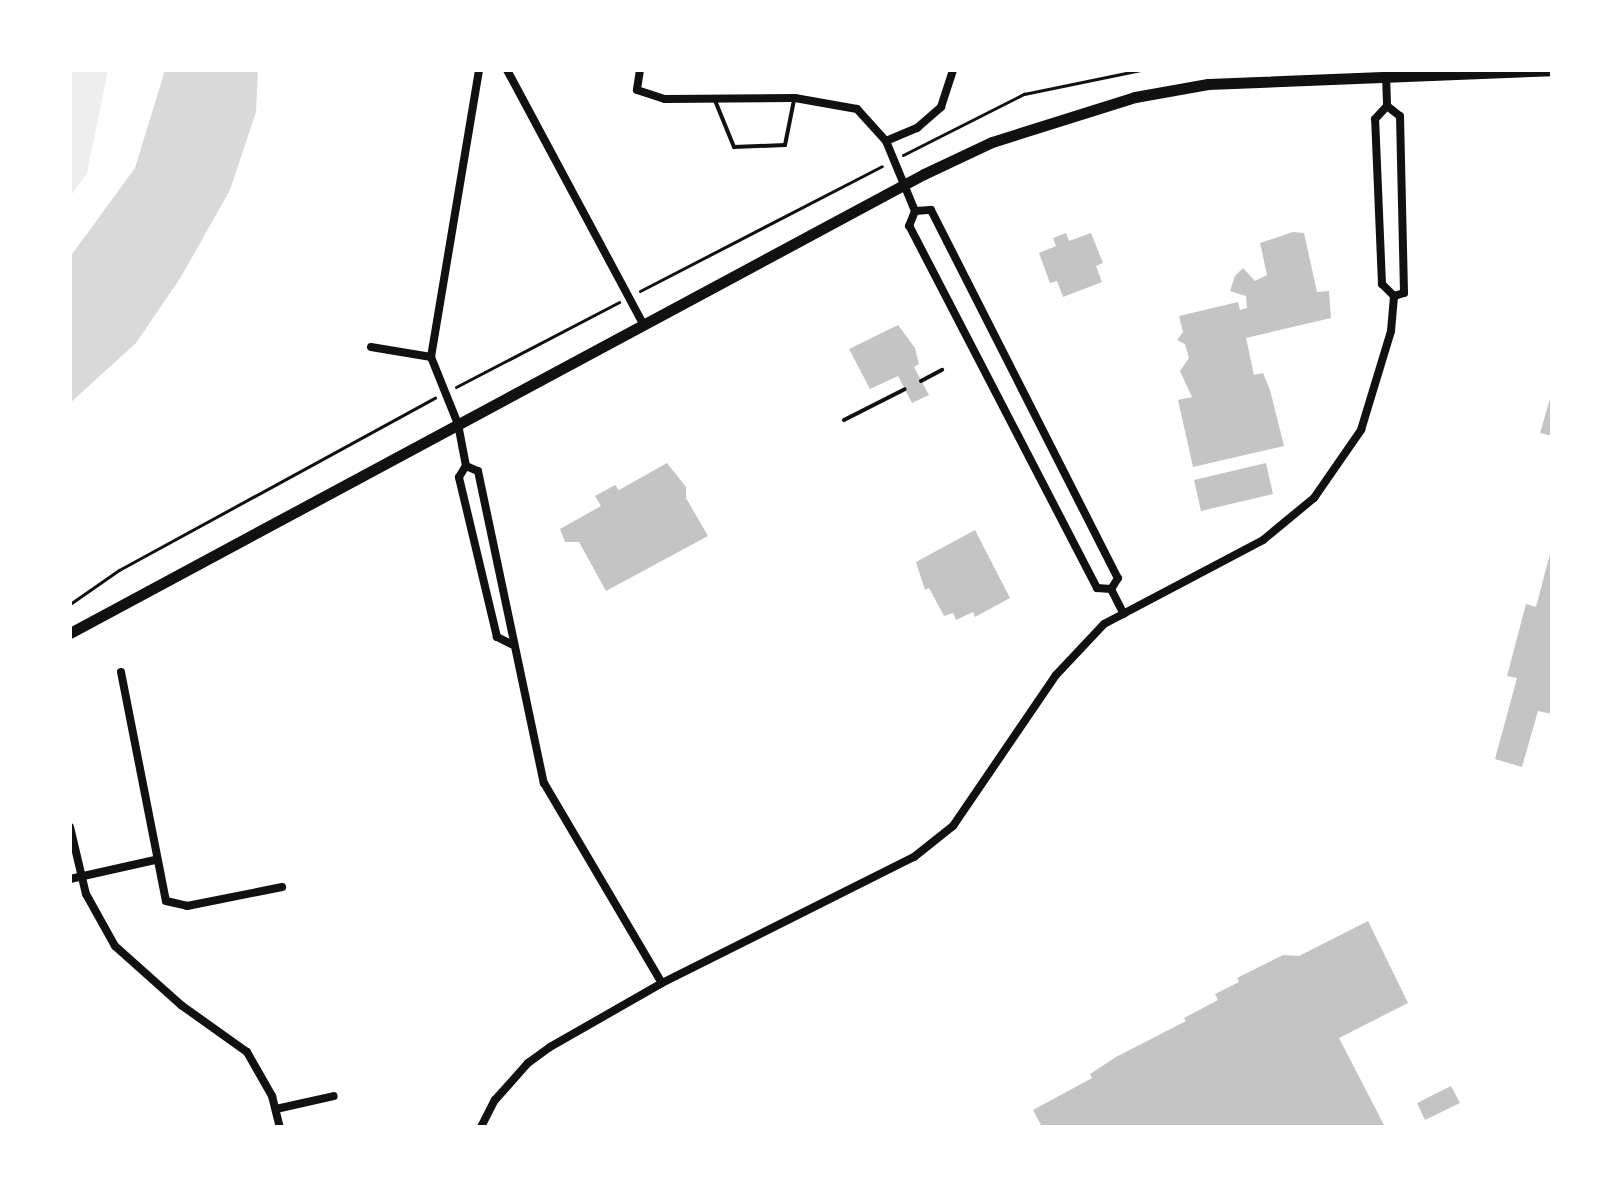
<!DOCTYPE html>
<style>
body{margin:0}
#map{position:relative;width:1622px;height:1197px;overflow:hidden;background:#fff;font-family:Montserrat,sans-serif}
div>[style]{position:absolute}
.green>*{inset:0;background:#eee}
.water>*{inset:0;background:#d9d9d9}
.building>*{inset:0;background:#c4c4c4}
.path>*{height:3px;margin:-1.5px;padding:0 1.5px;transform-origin:1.5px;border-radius:1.5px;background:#111}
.service>*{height:4px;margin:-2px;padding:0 2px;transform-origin:2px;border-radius:2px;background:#111}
.minor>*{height:8px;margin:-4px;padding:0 4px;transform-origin:4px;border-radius:4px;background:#111}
.tertiary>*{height:11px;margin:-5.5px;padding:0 5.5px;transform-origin:5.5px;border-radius:5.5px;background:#111}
span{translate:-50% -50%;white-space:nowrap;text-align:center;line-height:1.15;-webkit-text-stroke:6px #fff;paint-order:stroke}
.frame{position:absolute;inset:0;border:72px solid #fff;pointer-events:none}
</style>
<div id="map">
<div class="green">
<div style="clip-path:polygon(70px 70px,108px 70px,87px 173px,70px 197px)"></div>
</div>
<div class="water">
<div style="clip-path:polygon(165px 70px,258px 70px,256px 112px,230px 190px,181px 277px,136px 343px,70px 403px,70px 257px,135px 168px)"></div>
</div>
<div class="building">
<div style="clip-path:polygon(1293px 232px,1304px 233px,1317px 292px,1329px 291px,1331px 318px,1246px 338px,1254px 375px,1263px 373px,1270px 390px,1284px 446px,1193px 467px,1178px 400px,1192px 397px,1180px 371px,1189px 358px,1185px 344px,1177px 340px,1183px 332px,1179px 316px,1238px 302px,1240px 310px,1247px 308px,1246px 296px,1230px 291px,1235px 276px,1243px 268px,1255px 281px,1267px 275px,1260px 243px)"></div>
<div style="clip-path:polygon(1066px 233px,1069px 241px,1091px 233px,1103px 263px,1096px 266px,1102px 282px,1063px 297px,1057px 281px,1050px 283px,1039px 253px,1056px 246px,1053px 238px)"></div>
<div style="clip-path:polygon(898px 325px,915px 348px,919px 364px,914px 367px,929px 395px,912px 403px,898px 376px,870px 389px,849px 349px)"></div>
<div style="clip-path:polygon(1552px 392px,1552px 436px,1540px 433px)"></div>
<div style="clip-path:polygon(667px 463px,686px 487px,686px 498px,708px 536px,606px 591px,579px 542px,565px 542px,560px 529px,601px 506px,595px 496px,615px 485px,619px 490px)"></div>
<div style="clip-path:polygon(1266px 463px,1273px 494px,1201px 511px,1194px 480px)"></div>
<div style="clip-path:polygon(975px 530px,1010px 598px,975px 617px,973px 612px,956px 620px,953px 613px,944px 616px,929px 588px,925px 590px,916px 562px)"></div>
<div style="clip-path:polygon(1551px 550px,1552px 714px,1538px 711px,1522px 767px,1495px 759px,1517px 678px,1507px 676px,1526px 604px,1536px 607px)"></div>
<div style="clip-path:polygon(1368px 921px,1408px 1003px,1339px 1038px,1385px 1127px,1042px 1127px,1033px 1110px,1092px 1078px,1090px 1074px,1116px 1057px,1186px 1021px,1184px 1018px,1218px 1000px,1215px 994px,1239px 982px,1237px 978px,1283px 955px,1299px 956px)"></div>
<div style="clip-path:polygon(1451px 1086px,1460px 1103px,1425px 1120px,1417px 1103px)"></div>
</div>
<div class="path">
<div style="left:903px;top:155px;width:136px;rotate:-26.8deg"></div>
<div style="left:1024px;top:94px;width:119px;rotate:-11.6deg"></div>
<div style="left:640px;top:291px;width:272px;rotate:-27.3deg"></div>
<div style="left:456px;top:387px;width:184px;rotate:-27.5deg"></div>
<div style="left:70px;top:604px;width:60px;rotate:-34.8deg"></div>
<div style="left:119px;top:570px;width:360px;rotate:-28.6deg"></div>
</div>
<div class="service">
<div style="left:714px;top:98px;width:53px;rotate:67.8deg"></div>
<div style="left:734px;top:147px;width:51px;rotate:-2.2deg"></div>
<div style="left:785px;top:145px;width:46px;rotate:-78.7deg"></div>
<div style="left:921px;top:381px;width:24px;rotate:-28deg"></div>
<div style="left:844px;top:420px;width:68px;rotate:-26.9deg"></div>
</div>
<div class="minor">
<div style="left:507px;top:70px;width:288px;rotate:61.8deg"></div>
<div style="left:640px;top:70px;width:20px;rotate:99deg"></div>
<div style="left:637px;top:90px;width:29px;rotate:18deg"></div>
<div style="left:665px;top:99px;width:130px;rotate:-0.4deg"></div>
<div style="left:795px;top:98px;width:63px;rotate:10.1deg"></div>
<div style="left:857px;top:109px;width:43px;rotate:47.8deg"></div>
<div style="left:886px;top:141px;width:76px;rotate:67.5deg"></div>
<div style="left:1386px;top:75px;width:31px;rotate:88deg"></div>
<div style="left:886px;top:141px;width:34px;rotate:-23deg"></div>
<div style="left:917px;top:128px;width:32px;rotate:-41deg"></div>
<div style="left:941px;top:107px;width:39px;rotate:-72deg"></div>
<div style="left:931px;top:210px;width:413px;rotate:63.1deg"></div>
<div style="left:1118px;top:578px;width:13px;rotate:122deg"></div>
<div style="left:1111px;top:589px;width:14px;rotate:-176deg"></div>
<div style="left:1097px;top:588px;width:408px;rotate:-117.4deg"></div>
<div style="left:909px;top:226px;width:16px;rotate:-68deg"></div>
<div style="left:915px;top:211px;width:16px;rotate:-4deg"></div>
<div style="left:371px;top:347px;width:61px;rotate:9.5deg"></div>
<div style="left:431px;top:357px;width:72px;rotate:68.1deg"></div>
<div style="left:458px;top:424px;width:43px;rotate:79.2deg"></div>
<div style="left:431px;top:357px;width:291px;rotate:-80.5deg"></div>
<div style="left:1111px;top:589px;width:28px;rotate:63deg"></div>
<div style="left:511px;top:644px;width:16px;rotate:-153deg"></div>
<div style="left:497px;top:637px;width:164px;rotate:-103.4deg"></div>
<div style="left:459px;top:477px;width:13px;rotate:-58deg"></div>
<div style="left:466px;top:466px;width:13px;rotate:23deg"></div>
<div style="left:478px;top:471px;width:319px;rotate:78.1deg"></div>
<div style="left:544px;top:783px;width:232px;rotate:59.5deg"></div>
<div style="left:121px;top:672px;width:233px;rotate:78.9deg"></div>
<div style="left:166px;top:901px;width:22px;rotate:13deg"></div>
<div style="left:187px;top:906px;width:97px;rotate:-11.3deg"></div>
<div style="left:70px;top:827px;width:69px;rotate:76.6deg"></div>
<div style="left:86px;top:894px;width:60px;rotate:60.9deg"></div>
<div style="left:115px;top:946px;width:89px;rotate:41.8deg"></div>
<div style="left:181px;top:1005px;width:81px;rotate:35.5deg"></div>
<div style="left:247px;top:1052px;width:51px;rotate:60.4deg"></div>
<div style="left:272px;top:1096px;width:32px;rotate:76deg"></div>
<div style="left:70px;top:879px;width:87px;rotate:-12.6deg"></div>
<div style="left:276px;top:1109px;width:59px;rotate:-12.6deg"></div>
<div style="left:481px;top:1127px;width:30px;rotate:-63deg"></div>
<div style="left:495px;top:1100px;width:50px;rotate:-48.3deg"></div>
<div style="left:528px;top:1063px;width:27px;rotate:-36deg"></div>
<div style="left:550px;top:1047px;width:129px;rotate:-29.7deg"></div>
<div style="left:662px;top:983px;width:282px;rotate:-26.6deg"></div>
<div style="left:914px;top:857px;width:50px;rotate:-38.5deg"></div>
<div style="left:953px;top:826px;width:183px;rotate:-55.7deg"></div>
<div style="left:1056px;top:675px;width:70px;rotate:-46.7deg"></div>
<div style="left:1104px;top:624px;width:180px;rotate:-27.8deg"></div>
<div style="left:1263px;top:540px;width:66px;rotate:-39.5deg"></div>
<div style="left:1314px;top:498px;width:83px;rotate:-55.3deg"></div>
<div style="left:1361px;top:430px;width:103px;rotate:-73.1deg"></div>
<div style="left:1391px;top:331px;width:35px;rotate:-85deg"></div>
<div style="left:1394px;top:296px;width:17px;rotate:-135deg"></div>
<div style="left:1382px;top:284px;width:165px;rotate:-92.4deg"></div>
<div style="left:1375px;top:119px;width:18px;rotate:-47deg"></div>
<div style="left:1387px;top:106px;width:16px;rotate:38deg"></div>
<div style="left:1400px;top:116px;width:177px;rotate:88.7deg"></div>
<div style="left:1404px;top:293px;width:10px;rotate:163deg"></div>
</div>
<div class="tertiary">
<div style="left:70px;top:633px;width:970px;rotate:-28.26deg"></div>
<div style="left:924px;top:174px;width:75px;rotate:-25.2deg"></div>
<div style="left:992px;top:142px;width:150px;rotate:-17.5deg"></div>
<div style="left:1135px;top:97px;width:74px;rotate:-10.1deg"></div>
<div style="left:1208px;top:84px;width:344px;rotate:-2.3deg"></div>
</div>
<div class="frame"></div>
</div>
